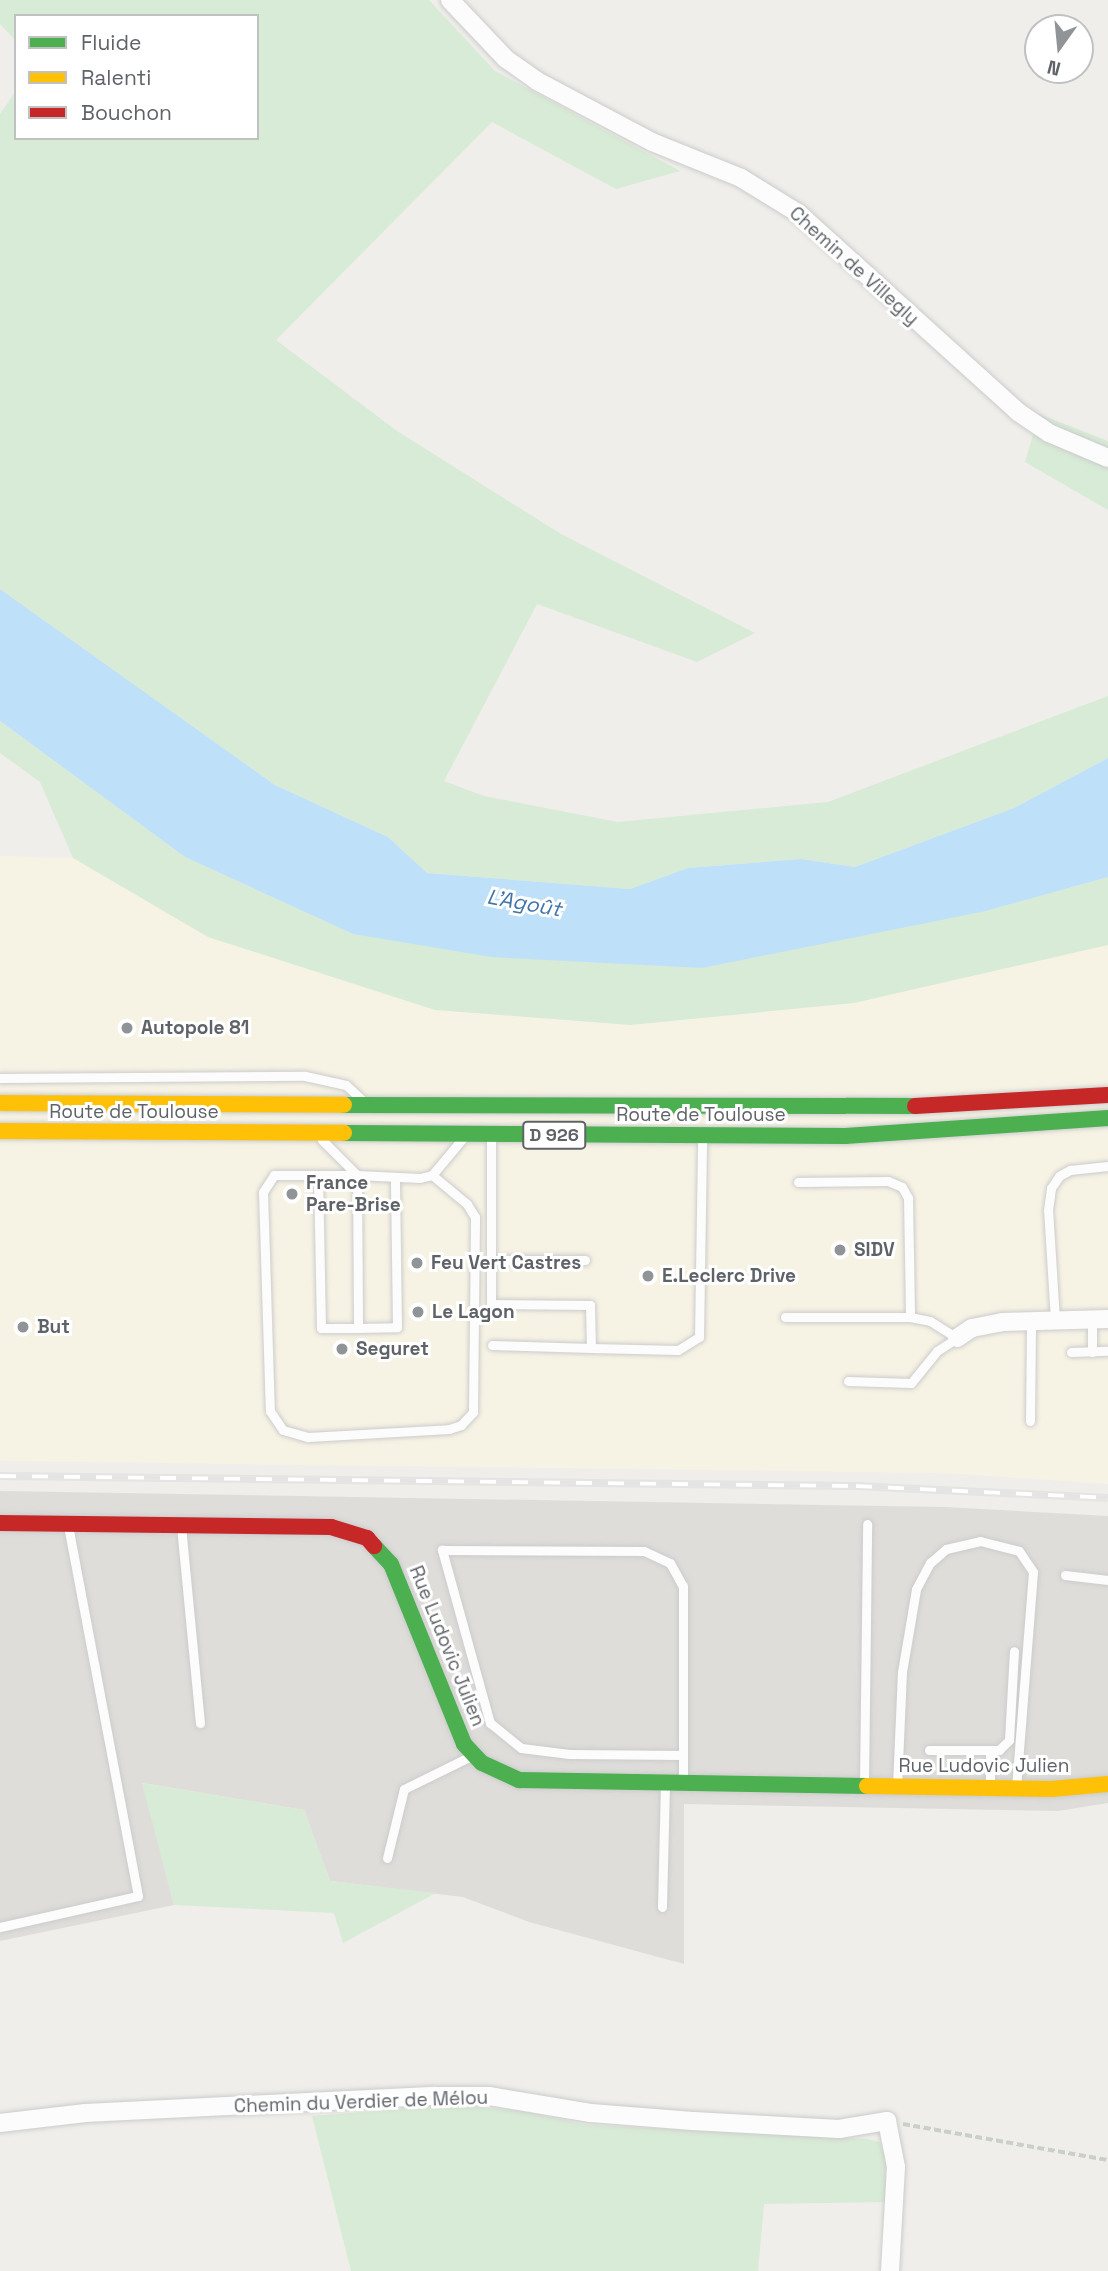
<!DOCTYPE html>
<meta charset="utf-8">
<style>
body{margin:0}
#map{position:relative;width:1108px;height:2271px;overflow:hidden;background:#efeeea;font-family:"Space Grotesk",sans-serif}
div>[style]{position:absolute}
.commercial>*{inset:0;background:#f7f3e4}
.industrial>*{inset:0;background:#dfddda}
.green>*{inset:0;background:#d8ebd6}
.water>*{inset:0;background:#bfe0f9}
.path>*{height:3.5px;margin-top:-1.75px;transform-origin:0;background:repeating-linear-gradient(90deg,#cacfcc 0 7px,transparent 0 10.5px)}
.roads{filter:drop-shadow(0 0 2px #cbcccc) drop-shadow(0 0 2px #cbcccc)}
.lane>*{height:9px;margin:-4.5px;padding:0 4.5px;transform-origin:4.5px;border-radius:4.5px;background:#fdfcfc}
.street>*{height:18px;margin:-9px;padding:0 9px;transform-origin:9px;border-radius:9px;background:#fdfcfc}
.fast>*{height:16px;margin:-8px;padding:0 8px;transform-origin:8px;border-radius:8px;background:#4caf50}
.slow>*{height:16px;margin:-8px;padding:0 8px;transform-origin:8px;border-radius:8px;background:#ffc107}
.jam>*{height:16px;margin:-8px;padding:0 8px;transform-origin:8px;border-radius:8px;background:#c62828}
.rail>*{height:8px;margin-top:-4px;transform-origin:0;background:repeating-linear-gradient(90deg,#fff 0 16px,#e4e4e4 0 32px);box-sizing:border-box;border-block:2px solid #e4e4e4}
.dots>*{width:19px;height:19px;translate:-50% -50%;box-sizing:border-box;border:4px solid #fff;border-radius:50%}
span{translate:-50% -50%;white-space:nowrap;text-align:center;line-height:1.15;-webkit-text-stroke:6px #fff;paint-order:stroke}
.shield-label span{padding:2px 5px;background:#fff;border:2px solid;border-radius:5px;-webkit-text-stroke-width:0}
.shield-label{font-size:18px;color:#5f6368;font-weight:700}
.street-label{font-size:19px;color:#5f6368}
.poi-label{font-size:19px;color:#5f6368;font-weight:700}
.left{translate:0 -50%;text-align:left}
.water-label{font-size:21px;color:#4174aa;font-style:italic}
.legend{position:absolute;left:14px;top:14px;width:245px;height:126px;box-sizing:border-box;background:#fff;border:2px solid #bfc1c3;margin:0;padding:9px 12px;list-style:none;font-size:21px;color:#5f6368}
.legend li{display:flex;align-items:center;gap:14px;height:35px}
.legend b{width:35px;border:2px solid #bfc1c3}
.north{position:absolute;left:1024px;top:14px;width:70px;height:70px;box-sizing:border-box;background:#fff;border:2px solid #bfc1c3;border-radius:50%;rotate:195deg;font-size:19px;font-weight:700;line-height:28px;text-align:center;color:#5f6368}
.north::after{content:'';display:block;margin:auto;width:24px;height:32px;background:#919496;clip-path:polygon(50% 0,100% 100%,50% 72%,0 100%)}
</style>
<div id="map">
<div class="commercial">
<div style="clip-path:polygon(0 856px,73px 858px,295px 948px,1108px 907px,1108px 1484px,944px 1473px,0 1461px)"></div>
</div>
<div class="industrial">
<div style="clip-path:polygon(0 1491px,946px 1507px,1108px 1516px,1108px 1803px,1058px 1811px,684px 1804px,684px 1964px,529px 1922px,463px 1897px,330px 1881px,304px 1810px,143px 1783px,174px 1905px,0 1941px)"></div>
</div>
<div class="green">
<div style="clip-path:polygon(0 0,429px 0,495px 71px,680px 171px,616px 189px,492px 122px,276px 340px,397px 431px,561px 534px,755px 633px,697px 662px,537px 604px,444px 781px,484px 796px,618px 822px,828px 802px,1108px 696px,1108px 758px,1014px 808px,855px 867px,801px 859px,688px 868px,630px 889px,427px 873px,388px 837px,275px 785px,0 589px,0 114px,16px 91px,16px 138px,257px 138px,257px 16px,16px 16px,16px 41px,0 24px)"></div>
<div style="clip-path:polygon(1039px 414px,1108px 441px,1108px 510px,1025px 462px)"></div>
<div style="clip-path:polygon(0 721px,185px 857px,353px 934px,986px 911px,1108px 877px,1108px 945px,854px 1003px,631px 1025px,435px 1010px,208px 937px,73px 858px,40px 782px,0 753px)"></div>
<div style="clip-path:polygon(142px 1783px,304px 1810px,330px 1881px,436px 1893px,343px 1943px,334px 1913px,174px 1905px)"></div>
<div style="clip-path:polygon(451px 2105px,521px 2111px,587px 2125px,867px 2139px,880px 2142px,886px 2160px,885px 2202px,764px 2204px,758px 2271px,351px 2271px,312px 2116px)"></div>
</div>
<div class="water">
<div style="clip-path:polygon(0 589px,275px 785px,388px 837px,427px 873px,630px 889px,688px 868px,801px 859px,855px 867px,1014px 808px,1108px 758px,1108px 877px,986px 911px,702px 968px,491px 957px,353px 934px,185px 857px,0 721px)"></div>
</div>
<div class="path">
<div style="left:903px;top:2124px;width:208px;rotate:10deg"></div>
</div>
<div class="roads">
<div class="lane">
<div style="left:0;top:1078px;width:305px;rotate:-0.4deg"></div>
<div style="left:305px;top:1076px;width:42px;rotate:12.4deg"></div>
<div style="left:346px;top:1085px;width:21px;rotate:43deg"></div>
<div style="left:491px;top:1137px;width:167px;rotate:90deg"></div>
<div style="left:491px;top:1304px;width:99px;rotate:0.6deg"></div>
<div style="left:590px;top:1305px;width:43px;rotate:88.7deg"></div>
<div style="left:591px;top:1348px;width:99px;rotate:-178.3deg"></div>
<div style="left:322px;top:1140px;width:49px;rotate:45deg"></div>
<div style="left:357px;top:1175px;width:63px;rotate:2.7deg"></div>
<div style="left:420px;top:1178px;width:12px;rotate:-14deg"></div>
<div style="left:432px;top:1175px;width:48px;rotate:-50deg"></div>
<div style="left:318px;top:1175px;width:44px;rotate:180deg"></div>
<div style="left:274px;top:1175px;width:20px;rotate:123deg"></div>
<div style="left:263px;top:1192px;width:219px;rotate:88.2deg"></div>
<div style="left:270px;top:1411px;width:23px;rotate:56deg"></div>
<div style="left:283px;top:1430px;width:26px;rotate:16deg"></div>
<div style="left:308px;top:1437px;width:141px;rotate:-3.2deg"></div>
<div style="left:449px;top:1429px;width:13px;rotate:-18deg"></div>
<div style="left:461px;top:1425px;width:18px;rotate:-47deg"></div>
<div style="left:473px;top:1412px;width:195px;rotate:-89.4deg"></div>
<div style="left:475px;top:1217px;width:15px;rotate:-122deg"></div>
<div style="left:467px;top:1204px;width:45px;rotate:-140.4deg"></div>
<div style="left:798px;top:1182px;width:90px;rotate:-0.6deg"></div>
<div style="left:888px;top:1181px;width:15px;rotate:23deg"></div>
<div style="left:902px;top:1187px;width:13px;rotate:61deg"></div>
<div style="left:908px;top:1198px;width:119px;rotate:89deg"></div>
<div style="left:910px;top:1317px;width:20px;rotate:11deg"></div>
<div style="left:930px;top:1321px;width:32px;rotate:32deg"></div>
<div style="left:957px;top:1338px;width:24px;rotate:147deg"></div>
<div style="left:937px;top:1351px;width:41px;rotate:129.1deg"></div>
<div style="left:911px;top:1383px;width:63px;rotate:-178.2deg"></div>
<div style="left:491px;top:1260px;width:94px"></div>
<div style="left:785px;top:1317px;width:125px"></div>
<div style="left:1092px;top:1319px;width:33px;rotate:90deg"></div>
<div style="left:1055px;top:1320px;width:110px;rotate:-93.6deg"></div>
<div style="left:1048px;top:1210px;width:22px;rotate:-82deg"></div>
<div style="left:1051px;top:1188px;width:14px;rotate:-56deg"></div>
<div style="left:1059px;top:1176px;width:13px;rotate:-29deg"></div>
<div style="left:1070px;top:1170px;width:38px;rotate:-6deg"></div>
<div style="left:358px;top:1328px;width:37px;rotate:180deg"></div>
<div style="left:321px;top:1328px;width:153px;rotate:-91.1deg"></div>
<div style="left:318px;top:1175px;width:39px"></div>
<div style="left:357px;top:1175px;width:153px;rotate:89.6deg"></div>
<div style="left:358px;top:1328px;width:39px;rotate:-1deg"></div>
<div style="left:397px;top:1327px;width:149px;rotate:-90.8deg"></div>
<div style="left:591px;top:1348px;width:87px;rotate:1.3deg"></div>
<div style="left:678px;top:1350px;width:25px;rotate:-32deg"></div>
<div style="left:699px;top:1337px;width:200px;rotate:-89.1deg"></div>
<div style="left:1071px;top:1352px;width:37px;rotate:-2deg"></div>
<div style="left:1030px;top:1421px;width:100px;rotate:-89.4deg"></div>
<div style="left:181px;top:1526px;width:198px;rotate:84.5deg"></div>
<div style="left:1065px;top:1575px;width:43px;rotate:6.6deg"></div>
<div style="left:929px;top:1750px;width:61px"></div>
<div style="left:990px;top:1750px;width:37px;rotate:90deg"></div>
<div style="left:990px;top:1750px;width:9px"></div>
<div style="left:999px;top:1750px;width:14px;rotate:-45deg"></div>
<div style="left:1009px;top:1740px;width:89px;rotate:-86.8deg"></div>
<div style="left:683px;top:1755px;width:114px;rotate:-179.5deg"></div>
<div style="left:569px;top:1754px;width:48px;rotate:-172.9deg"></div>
<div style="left:521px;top:1748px;width:40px;rotate:-141deg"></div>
<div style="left:490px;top:1723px;width:180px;rotate:-105.5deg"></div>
<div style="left:442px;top:1550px;width:202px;rotate:0.3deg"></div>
<div style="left:644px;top:1551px;width:29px;rotate:25deg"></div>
<div style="left:670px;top:1563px;width:26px;rotate:61deg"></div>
<div style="left:683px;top:1586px;width:196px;rotate:90deg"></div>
<div style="left:864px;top:1784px;width:260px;rotate:-89.3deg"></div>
<div style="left:897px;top:1786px;width:114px;rotate:-87.5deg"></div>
<div style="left:902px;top:1672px;width:84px;rotate:-80.4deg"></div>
<div style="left:916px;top:1589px;width:30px;rotate:-62deg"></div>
<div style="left:930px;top:1563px;width:21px;rotate:-41deg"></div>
<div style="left:946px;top:1549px;width:35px;rotate:-13deg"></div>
<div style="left:980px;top:1541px;width:40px;rotate:14.4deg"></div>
<div style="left:1019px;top:1551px;width:25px;rotate:56deg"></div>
<div style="left:1033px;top:1572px;width:216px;rotate:94.5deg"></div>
<div style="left:387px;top:1858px;width:71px;rotate:-76.2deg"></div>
<div style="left:404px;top:1789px;width:75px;rotate:-26.2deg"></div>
<div style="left:662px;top:1907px;width:121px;rotate:-88.6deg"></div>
<div style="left:0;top:1927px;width:141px;rotate:-12.7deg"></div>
<div style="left:138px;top:1896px;width:379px;rotate:-100.7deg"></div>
</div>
<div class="street">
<div style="left:450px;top:0;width:81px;rotate:46.5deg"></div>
<div style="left:506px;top:59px;width:38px;rotate:35deg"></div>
<div style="left:537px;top:81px;width:130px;rotate:27.9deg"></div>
<div style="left:652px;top:142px;width:96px;rotate:22deg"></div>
<div style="left:741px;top:178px;width:67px;rotate:31.6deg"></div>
<div style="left:798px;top:213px;width:297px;rotate:42.1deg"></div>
<div style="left:1018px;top:412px;width:37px;rotate:34deg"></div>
<div style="left:1049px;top:433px;width:64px;rotate:23deg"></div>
<div style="left:957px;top:1338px;width:18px;rotate:-34deg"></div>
<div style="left:972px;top:1328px;width:31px;rotate:-11deg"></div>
<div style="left:1002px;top:1322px;width:106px;rotate:-1.6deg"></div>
<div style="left:0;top:2123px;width:86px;rotate:-6.7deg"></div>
<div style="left:85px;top:2113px;width:351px;rotate:-2.8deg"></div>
<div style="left:436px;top:2096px;width:53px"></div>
<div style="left:489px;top:2096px;width:103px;rotate:9.5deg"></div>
<div style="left:591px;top:2113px;width:102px;rotate:4.5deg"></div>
<div style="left:693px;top:2121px;width:146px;rotate:3.1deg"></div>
<div style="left:839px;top:2129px;width:49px;rotate:-9.5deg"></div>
<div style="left:887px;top:2121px;width:47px;rotate:78.9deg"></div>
<div style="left:896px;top:2167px;width:104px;rotate:93.3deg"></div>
</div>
<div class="fast">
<div style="left:344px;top:1105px;width:571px;rotate:0.1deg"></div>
<div style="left:344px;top:1133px;width:501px;rotate:0.34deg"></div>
<div style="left:845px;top:1136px;width:264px;rotate:-3.9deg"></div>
<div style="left:374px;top:1546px;width:25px;rotate:47deg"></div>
<div style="left:391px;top:1564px;width:194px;rotate:67.9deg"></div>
<div style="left:464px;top:1744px;width:26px;rotate:47deg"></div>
<div style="left:482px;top:1763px;width:41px;rotate:24.7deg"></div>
<div style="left:519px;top:1780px;width:348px;rotate:1deg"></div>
</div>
<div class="slow">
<div style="left:0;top:1103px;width:344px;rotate:0.3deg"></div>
<div style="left:0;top:1131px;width:344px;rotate:0.3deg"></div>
<div style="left:867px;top:1786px;width:184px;rotate:0.9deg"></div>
<div style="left:1051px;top:1789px;width:57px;rotate:-5deg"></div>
</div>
<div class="jam">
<div style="left:915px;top:1106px;width:193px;rotate:-3.3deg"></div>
<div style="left:0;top:1523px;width:331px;rotate:0.7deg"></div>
<div style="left:331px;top:1527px;width:38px;rotate:17deg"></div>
<div style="left:367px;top:1538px;width:11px;rotate:49deg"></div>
</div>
</div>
<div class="rail">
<div style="left:0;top:1476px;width:856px;rotate:0.67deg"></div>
<div style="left:856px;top:1486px;width:252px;rotate:2.7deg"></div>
</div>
<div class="dots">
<div style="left:127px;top:1028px;background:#919496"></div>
<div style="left:292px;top:1194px;background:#919496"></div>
<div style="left:840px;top:1250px;background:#919496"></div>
<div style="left:417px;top:1263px;background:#919496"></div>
<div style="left:648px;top:1276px;background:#919496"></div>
<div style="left:418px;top:1312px;background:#919496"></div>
<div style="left:23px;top:1327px;background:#919496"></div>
<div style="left:342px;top:1349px;background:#919496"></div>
</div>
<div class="shield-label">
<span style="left:554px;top:1135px">D 926</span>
</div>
<div class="street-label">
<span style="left:854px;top:266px;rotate:42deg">Chemin de Villegly</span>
<span style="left:134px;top:1112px">Route de Toulouse</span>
<span style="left:701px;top:1115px">Route de Toulouse</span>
<span style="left:447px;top:1646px;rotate:68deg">Rue Ludovic Julien</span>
<span style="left:984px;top:1766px">Rue Ludovic Julien</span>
<span style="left:361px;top:2102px;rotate:-2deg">Chemin du Verdier de Mélou</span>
</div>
<div class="poi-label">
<span class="left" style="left:141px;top:1028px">Autopole 81</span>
<span class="left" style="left:306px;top:1194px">France<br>Pare-Brise</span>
<span class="left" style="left:854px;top:1250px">SIDV</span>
<span class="left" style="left:431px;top:1263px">Feu Vert Castres</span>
<span class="left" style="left:662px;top:1276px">E.Leclerc Drive</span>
<span class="left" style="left:432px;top:1312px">Le Lagon</span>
<span class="left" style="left:37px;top:1327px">But</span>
<span class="left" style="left:356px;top:1349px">Seguret</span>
</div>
<div class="water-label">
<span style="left:524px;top:903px;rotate:10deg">L'Agoût</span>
</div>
<ul class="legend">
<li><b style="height:9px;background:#4caf50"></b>Fluide</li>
<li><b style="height:9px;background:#ffc107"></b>Ralenti</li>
<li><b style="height:9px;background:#c62828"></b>Bouchon</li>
</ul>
<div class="north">N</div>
</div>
